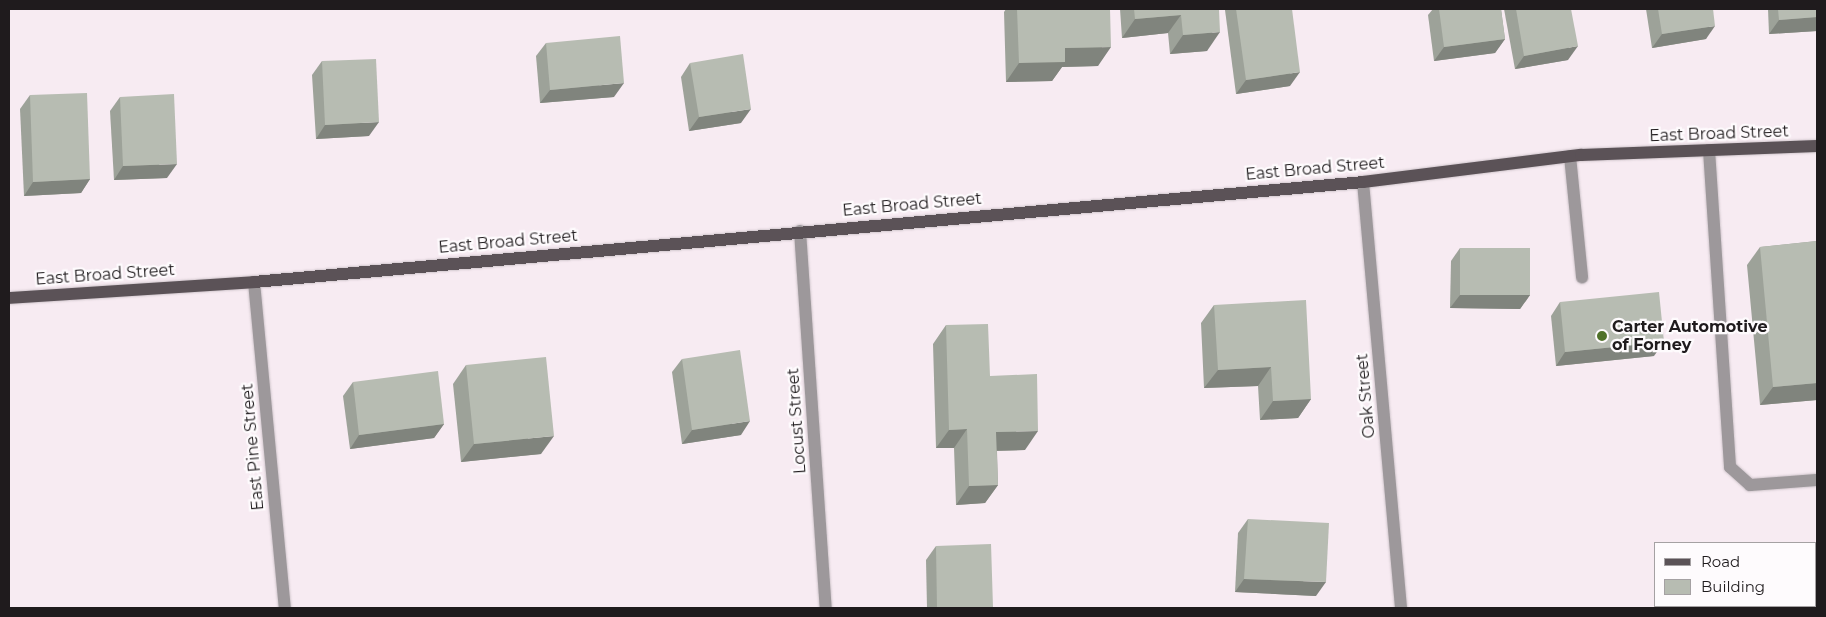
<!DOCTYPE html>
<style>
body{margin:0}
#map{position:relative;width:1826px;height:617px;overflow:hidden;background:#f7ebf2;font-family:Montserrat,sans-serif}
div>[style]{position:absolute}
.roads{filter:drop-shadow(0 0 1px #d0c6cc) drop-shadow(0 0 1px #d0c6cc)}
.minor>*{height:12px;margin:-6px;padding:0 6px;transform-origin:6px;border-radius:6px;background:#9d989b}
.major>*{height:12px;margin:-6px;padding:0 6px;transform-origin:6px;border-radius:6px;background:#5b5257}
.wall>*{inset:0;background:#9da299}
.shaded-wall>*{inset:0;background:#80847d}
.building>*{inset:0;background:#b7bcb2}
.dots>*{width:14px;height:14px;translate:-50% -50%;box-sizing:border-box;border:2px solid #fefbfd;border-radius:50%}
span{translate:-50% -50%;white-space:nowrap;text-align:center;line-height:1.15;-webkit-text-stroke:4.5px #fefbfd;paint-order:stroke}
.street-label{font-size:16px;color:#1f1b1d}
.poi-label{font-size:16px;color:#1f1b1d;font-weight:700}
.left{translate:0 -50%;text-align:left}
.frame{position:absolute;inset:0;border:10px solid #1f1b1d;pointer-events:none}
.legend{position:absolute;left:1654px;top:542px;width:162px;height:65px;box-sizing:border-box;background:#fefbfd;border:1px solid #a5a1a3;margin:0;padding:6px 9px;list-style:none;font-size:15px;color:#1f1b1d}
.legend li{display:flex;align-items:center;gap:10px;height:25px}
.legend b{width:25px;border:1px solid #a5a1a3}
</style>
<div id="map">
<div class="roads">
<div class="minor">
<div style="left:1709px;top:150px;width:318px;rotate:86.2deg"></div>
<div style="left:1730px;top:467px;width:27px;rotate:42deg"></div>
<div style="left:1750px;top:485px;width:67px;rotate:-4.3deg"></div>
<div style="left:1570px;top:156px;width:122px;rotate:84.3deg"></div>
<div style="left:1363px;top:182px;width:428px;rotate:84.9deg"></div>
<div style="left:800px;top:231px;width:378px;rotate:86.1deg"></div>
<div style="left:254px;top:282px;width:327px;rotate:84.6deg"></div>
</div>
<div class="major">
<div style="left:9px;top:298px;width:246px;rotate:-3.7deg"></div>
<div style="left:254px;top:282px;width:1113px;rotate:-5.15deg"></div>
<div style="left:1363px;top:182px;width:220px;rotate:-7.1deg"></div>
<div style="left:1581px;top:155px;width:236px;rotate:-2.2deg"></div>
</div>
</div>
<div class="wall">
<div style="clip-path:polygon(1006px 9px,1110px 9px,1098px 66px,1062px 67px,1052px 81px,1006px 82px,1004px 12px)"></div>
<div style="clip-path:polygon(1120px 9px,1219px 9px,1207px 51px,1170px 54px,1168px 33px,1122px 38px)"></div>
<div style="clip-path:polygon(1225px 9px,1292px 9px,1290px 86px,1236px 94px,1225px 10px)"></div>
<div style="clip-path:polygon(1433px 9px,1501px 9px,1505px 39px,1495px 53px,1434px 61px,1428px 15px)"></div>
<div style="clip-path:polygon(1504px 9px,1571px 9px,1568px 60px,1515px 69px)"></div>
<div style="clip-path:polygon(1646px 9px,1713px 9px,1706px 39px,1652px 48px)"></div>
<div style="clip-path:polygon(1768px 9px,1817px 9px,1817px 31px,1769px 34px)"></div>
<div style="clip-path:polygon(546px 43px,614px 97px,540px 103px,536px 56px)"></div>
<div style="clip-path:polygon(322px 61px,369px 136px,316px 139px,312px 75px)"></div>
<div style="clip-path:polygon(690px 63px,741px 123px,689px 131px,681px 77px)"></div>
<div style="clip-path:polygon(30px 95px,90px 179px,81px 193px,24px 196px,20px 109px)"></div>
<div style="clip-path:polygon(120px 97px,167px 178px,114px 180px,110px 111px)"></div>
<div style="clip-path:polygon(1817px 241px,1817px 400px,1760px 405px,1747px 265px,1760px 247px)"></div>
<div style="clip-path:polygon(1460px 248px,1530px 295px,1520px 309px,1450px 308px,1451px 261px)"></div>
<div style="clip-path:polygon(1560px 302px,1654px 356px,1556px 366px,1551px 316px)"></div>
<div style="clip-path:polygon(1214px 305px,1311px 399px,1298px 418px,1260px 420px,1258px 386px,1204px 388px,1201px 323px)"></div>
<div style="clip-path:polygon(946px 325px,990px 376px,1025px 450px,997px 451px,998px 485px,985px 503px,956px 505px,954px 448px,936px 448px,933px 344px)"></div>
<div style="clip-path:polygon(682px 359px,741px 435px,682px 444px,672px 372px)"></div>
<div style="clip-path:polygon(466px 365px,541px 454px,461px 462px,453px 384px)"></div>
<div style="clip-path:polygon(353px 382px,444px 424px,434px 438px,350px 449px,343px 396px)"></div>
<div style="clip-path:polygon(1248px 519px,1316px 596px,1235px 592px,1238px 533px)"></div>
<div style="clip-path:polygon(936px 546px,993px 608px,927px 608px,926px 560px)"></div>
</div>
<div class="shaded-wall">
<div style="clip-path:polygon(1181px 15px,1168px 33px,1122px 38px,1135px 19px)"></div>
<div style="clip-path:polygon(1817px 17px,1817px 31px,1769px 34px,1779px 20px)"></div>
<div style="clip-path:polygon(1715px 26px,1706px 39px,1652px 48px,1662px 34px)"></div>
<div style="clip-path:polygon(1220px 32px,1207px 51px,1170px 54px,1183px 35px)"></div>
<div style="clip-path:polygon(1505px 39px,1495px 53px,1434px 61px,1444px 47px)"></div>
<div style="clip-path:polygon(1578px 46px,1568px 60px,1515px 69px,1524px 56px)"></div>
<div style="clip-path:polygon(1111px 47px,1098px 66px,1062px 67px,1052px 81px,1006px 82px,1019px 63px,1065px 48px)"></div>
<div style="clip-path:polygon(1300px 72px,1290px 86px,1236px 94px,1246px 80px)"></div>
<div style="clip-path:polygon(624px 83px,614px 97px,540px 103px,550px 90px)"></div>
<div style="clip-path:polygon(751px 109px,741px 123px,689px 131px,699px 117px)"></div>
<div style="clip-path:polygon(379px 122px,369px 136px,316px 139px,325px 125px)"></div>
<div style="clip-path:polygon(177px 164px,167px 178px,114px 180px,123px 166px)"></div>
<div style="clip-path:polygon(90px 179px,81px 193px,24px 196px,33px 182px)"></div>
<div style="clip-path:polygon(1460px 295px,1530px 295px,1520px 309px,1450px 308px)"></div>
<div style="clip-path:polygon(1664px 342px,1654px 356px,1556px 366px,1565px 352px)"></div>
<div style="clip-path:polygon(1271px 367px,1258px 386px,1204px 388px,1218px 370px)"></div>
<div style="clip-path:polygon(1817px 383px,1817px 400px,1760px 405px,1773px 387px)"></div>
<div style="clip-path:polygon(1311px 399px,1298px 418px,1260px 420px,1273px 401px)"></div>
<div style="clip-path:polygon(750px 421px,741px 435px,682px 444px,692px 430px)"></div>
<div style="clip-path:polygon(444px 424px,434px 438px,350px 449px,359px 435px)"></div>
<div style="clip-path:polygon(967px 429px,954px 448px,936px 448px,949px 430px)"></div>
<div style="clip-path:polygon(1038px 431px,1025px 450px,983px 451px,996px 432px)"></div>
<div style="clip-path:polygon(554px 436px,541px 454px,461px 462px,474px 444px)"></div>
<div style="clip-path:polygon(998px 485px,985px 503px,956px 505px,969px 486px)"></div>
<div style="clip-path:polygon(1244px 579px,1326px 582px,1316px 596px,1235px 592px)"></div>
</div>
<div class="building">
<div style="clip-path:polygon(1017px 9px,1110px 9px,1111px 47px,1065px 48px,1065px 62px,1019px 63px)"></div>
<div style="clip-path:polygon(1134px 9px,1219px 9px,1220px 32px,1183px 35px,1181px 15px,1135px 19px)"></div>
<div style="clip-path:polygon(1236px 9px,1292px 9px,1300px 72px,1246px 80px)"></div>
<div style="clip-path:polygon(1439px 9px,1501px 9px,1505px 39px,1444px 47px)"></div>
<div style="clip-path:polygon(1516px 9px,1571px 9px,1578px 46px,1524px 56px)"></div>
<div style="clip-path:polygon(1658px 9px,1713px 9px,1715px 26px,1662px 34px)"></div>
<div style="clip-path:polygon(1778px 9px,1817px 9px,1817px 17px,1779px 20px)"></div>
<div style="clip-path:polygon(620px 36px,624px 83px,550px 90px,546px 43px)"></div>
<div style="clip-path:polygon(743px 54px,751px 109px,699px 117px,690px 63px)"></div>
<div style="clip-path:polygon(376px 59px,379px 122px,325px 125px,322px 61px)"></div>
<div style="clip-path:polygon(87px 93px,90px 179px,33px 182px,30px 95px)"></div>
<div style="clip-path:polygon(174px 94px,177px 164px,123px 166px,120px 97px)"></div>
<div style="clip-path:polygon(1817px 241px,1817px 383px,1773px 387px,1760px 247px)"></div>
<div style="clip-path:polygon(1460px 248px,1530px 248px,1530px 295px,1460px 295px)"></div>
<div style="clip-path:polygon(1659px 292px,1664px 342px,1565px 352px,1560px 302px)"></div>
<div style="clip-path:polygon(1306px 300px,1311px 399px,1273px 401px,1271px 367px,1218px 370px,1214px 305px)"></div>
<div style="clip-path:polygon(988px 324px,990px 376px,1037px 374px,1038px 431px,996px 432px,998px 485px,969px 486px,967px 429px,949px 430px,946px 325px)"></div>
<div style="clip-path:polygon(740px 350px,750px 421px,692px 430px,682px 359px)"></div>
<div style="clip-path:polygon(546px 357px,554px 436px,474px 444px,466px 365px)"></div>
<div style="clip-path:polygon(438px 371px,444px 424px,359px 435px,353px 382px)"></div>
<div style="clip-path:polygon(1248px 519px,1329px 523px,1326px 582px,1244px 579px)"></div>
<div style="clip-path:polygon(991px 544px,993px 608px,937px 608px,936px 546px)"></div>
</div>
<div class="dots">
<div style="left:1602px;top:336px;background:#50722a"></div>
</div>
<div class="street-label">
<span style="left:1719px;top:134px;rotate:-2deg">East Broad Street</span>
<span style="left:1315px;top:169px;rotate:-5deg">East Broad Street</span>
<span style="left:912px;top:205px;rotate:-5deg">East Broad Street</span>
<span style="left:508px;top:242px;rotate:-5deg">East Broad Street</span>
<span style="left:105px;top:275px;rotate:-4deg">East Broad Street</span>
<span style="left:1366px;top:396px;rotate:-95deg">Oak Street</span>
<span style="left:797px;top:421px;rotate:-94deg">Locust Street</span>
<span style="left:253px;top:447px;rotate:-95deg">East Pine Street</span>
</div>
<div class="poi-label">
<span class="left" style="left:1612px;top:336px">Carter Automotive<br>of Forney</span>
</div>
<div class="frame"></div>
<ul class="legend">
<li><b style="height:6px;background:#5b5257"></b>Road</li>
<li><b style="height:14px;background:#b7bcb2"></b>Building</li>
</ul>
</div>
